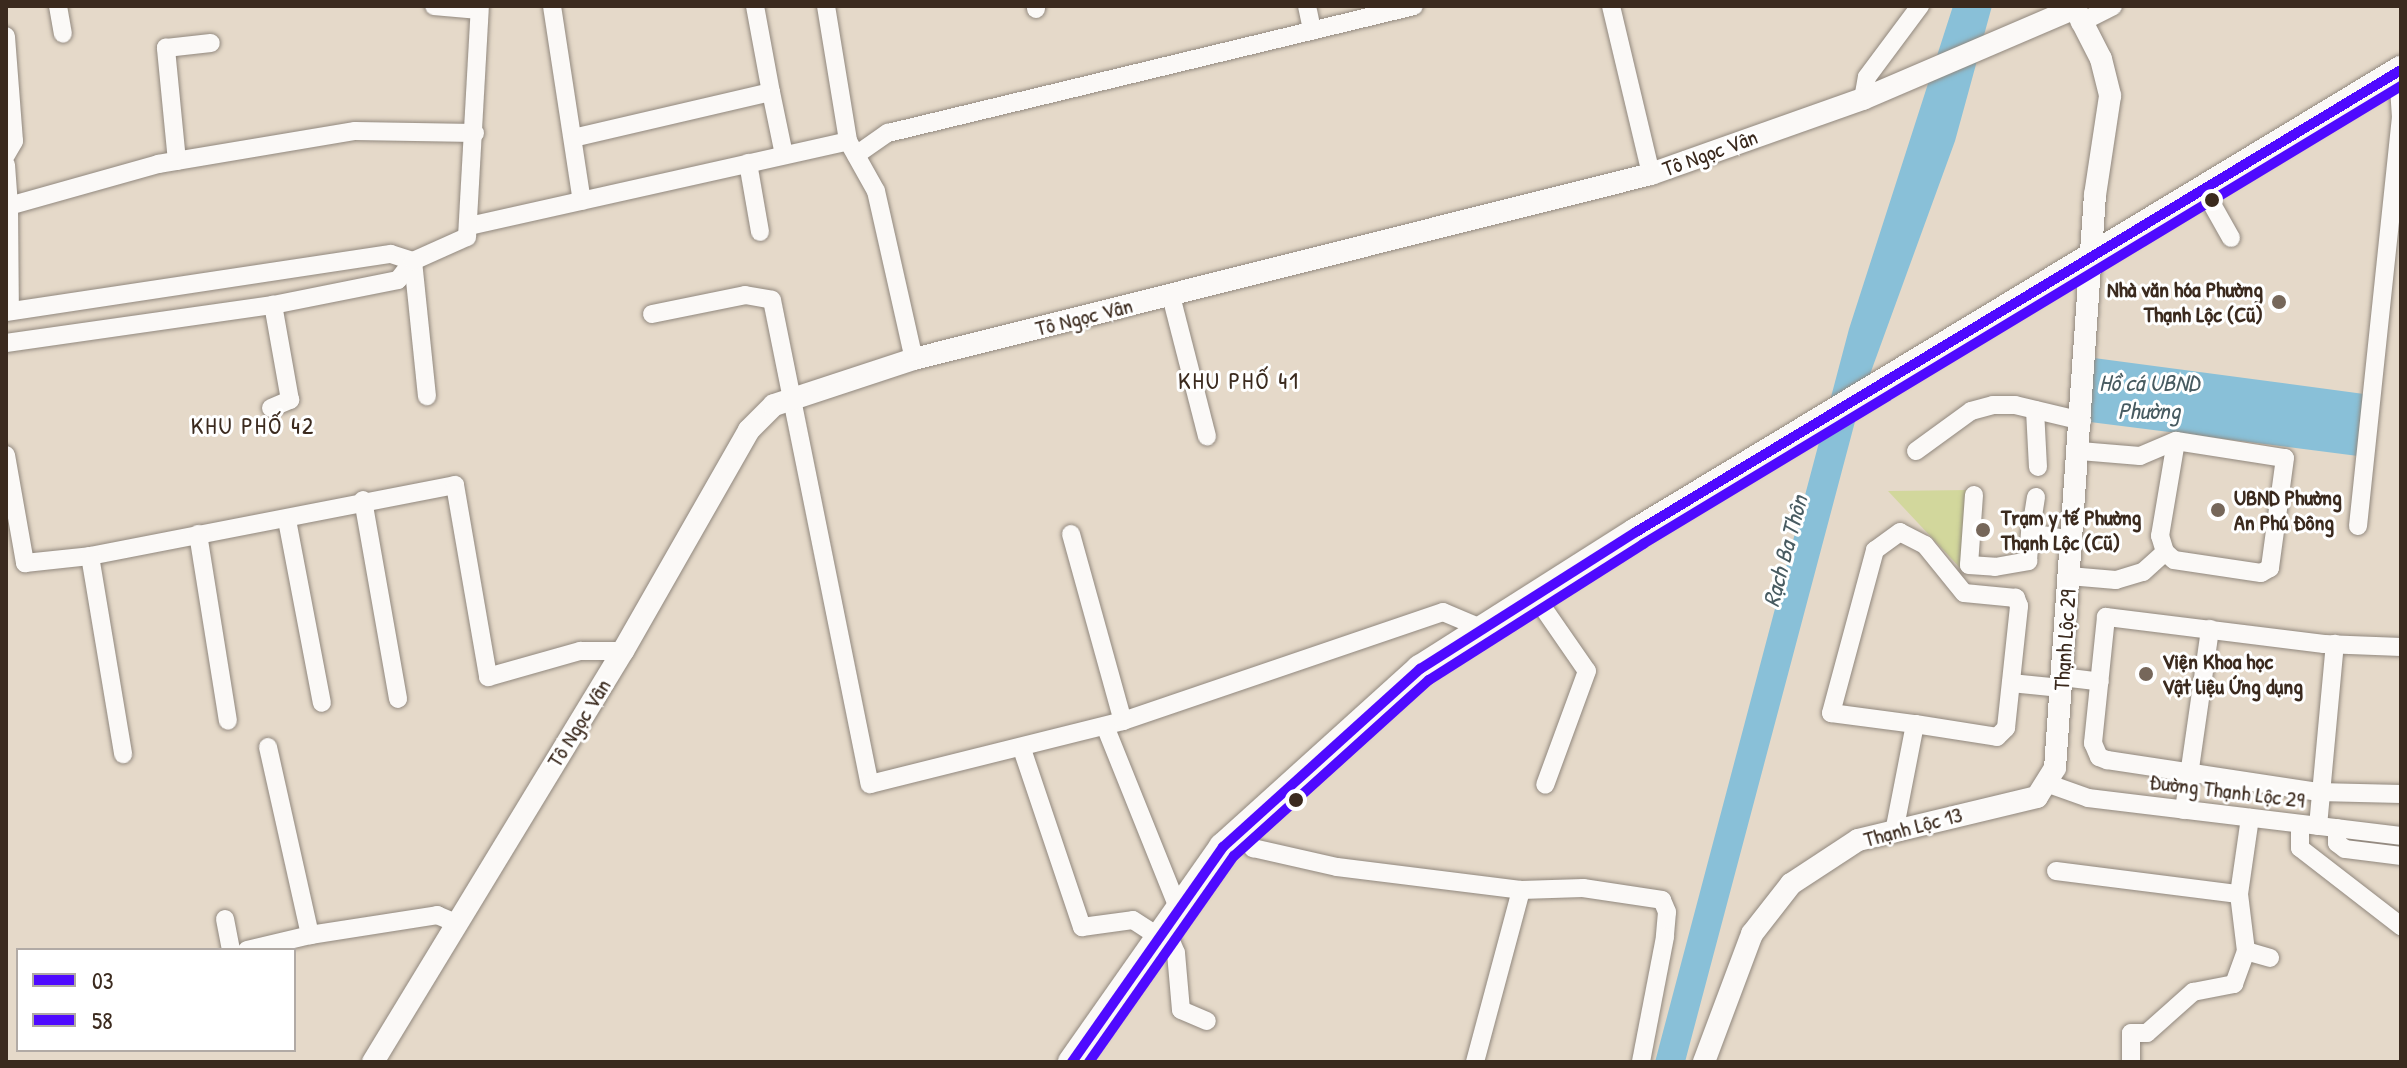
<!DOCTYPE html>
<meta charset="utf-8">
<style>
body{margin:0}
#map{position:relative;width:2407px;height:1068px;overflow:hidden;background:#e5d9c9;font-family:"Patrick Hand",sans-serif}
div>[style]{position:absolute}
.green>*{inset:0;background:#d2d79c}
.water>*{inset:0;background:#89c0d8}
.roads{filter:drop-shadow(0 0 2px #91887e) drop-shadow(0 0 2px #91887e)}
.minor>*{height:18px;margin:-9px;padding:0 9px;transform-origin:9px;border-radius:9px;background:#fbf9f7}
.tertiary>*{height:22px;margin:-11px;padding:0 11px;transform-origin:11px;border-radius:11px;background:#fbf9f7}
.primary>*{height:28px;margin:-14px;padding:0 14px;transform-origin:14px;border-radius:14px;background:#fbf9f7}
.bus-1>*{height:10px;margin:-5px;padding:0 5px;transform-origin:5px;border-radius:5px;background:#4f0aff}
.bus-2>*{height:10px;margin:-5px;padding:0 5px;transform-origin:5px;border-radius:5px;background:#4f0aff}
.dots>*{width:22px;height:22px;translate:-50% -50%;box-sizing:border-box;border:4px solid #fff;border-radius:50%}
span{translate:-50% -50%;white-space:nowrap;text-align:center;line-height:1.15;-webkit-text-stroke:6px #fff;paint-order:stroke}
.street-label{font-size:22px;color:#3b2a1e}
.poi-label{font-size:22px;color:#3b2a1e;font-weight:700}
.right{translate:-100% -50%;text-align:right}
.left{translate:0 -50%;text-align:left}
.neighbourhood-label{font-size:24px;color:#3b2a1e;letter-spacing:2px}
.water-label{font-size:24px;color:#485b61;font-style:italic}
.frame{position:absolute;inset:0;border:8px solid #3b2a1e;pointer-events:none}
.legend{position:absolute;left:16px;top:948px;width:280px;height:104px;box-sizing:border-box;background:#fff;border:2px solid #b1aaa5;margin:0;padding:10px 14px;list-style:none;font-size:24px;color:#3b2a1e}
.legend li{display:flex;align-items:center;gap:16px;height:40px}
.legend b{width:40px;border:2px solid #b1aaa5}
</style>
<div id="map">
<div class="green">
<div style="clip-path:polygon(1970px 490px,1964px 572px,1888px 491px)"></div>
</div>
<div class="water">
<div style="clip-path:polygon(1953px 6px,1992px 6px,1955px 141px,1861px 399px,1685px 1062px,1655px 1062px,1849px 329px)"></div>
<div style="clip-path:polygon(2094px 358px,2364px 394px,2358px 456px,2090px 422px)"></div>
</div>
<div class="roads">
<div class="minor">
<div style="left:58px;top:6px;width:28px;rotate:80deg"></div>
<div style="left:434px;top:6px;width:45px;rotate:5.1deg"></div>
<div style="left:552px;top:6px;width:197px;rotate:81.3deg"></div>
<div style="left:755px;top:6px;width:87px;rotate:79.5deg"></div>
<div style="left:826px;top:6px;width:137px;rotate:80.7deg"></div>
<div style="left:848px;top:141px;width:57px;rotate:60.8deg"></div>
<div style="left:876px;top:191px;width:172px;rotate:77.3deg"></div>
<div style="left:1036px;top:6px;width:3px;rotate:90deg"></div>
<div style="left:1307px;top:6px;width:25px;rotate:78deg"></div>
<div style="left:1611px;top:6px;width:173px;rotate:76.6deg"></div>
<div style="left:2080px;top:23px;width:37px;rotate:-27deg"></div>
<div style="left:1863px;top:99px;width:22px;rotate:-80deg"></div>
<div style="left:1867px;top:77px;width:89px;rotate:-53.3deg"></div>
<div style="left:573px;top:138px;width:203px;rotate:-13.1deg"></div>
<div style="left:771px;top:92px;width:64px;rotate:78.3deg"></div>
<div style="left:6px;top:155px;width:16px;rotate:-60deg"></div>
<div style="left:14px;top:141px;width:105px;rotate:-94.4deg"></div>
<div style="left:856px;top:155px;width:39px;rotate:-35deg"></div>
<div style="left:888px;top:133px;width:541px;rotate:-13.57deg"></div>
<div style="left:177px;top:161px;width:114px;rotate:-95.6deg"></div>
<div style="left:166px;top:48px;width:45px;rotate:-6.3deg"></div>
<div style="left:748px;top:163px;width:70px;rotate:80.1deg"></div>
<div style="left:6px;top:165px;width:41px;rotate:85.8deg"></div>
<div style="left:9px;top:206px;width:155px;rotate:-15.7deg"></div>
<div style="left:158px;top:164px;width:200px;rotate:-9.5deg"></div>
<div style="left:355px;top:131px;width:120px;rotate:1deg"></div>
<div style="left:2204px;top:190px;width:55px;rotate:60.6deg"></div>
<div style="left:9px;top:206px;width:105px;rotate:89.5deg"></div>
<div style="left:469px;top:226px;width:388px;rotate:-12.6deg"></div>
<div style="left:413px;top:261px;width:136px;rotate:84.1deg"></div>
<div style="left:1171px;top:296px;width:145px;rotate:75.6deg"></div>
<div style="left:6px;top:312px;width:389px;rotate:-8.6deg"></div>
<div style="left:391px;top:254px;width:23px;rotate:18deg"></div>
<div style="left:652px;top:314px;width:95px;rotate:-11.5deg"></div>
<div style="left:745px;top:295px;width:27px;rotate:10deg"></div>
<div style="left:772px;top:300px;width:494px;rotate:78.6deg"></div>
<div style="left:870px;top:784px;width:261px;rotate:-14deg"></div>
<div style="left:1123px;top:721px;width:338px;rotate:-18.8deg"></div>
<div style="left:1443px;top:612px;width:43px;rotate:23deg"></div>
<div style="left:6px;top:343px;width:270px;rotate:-8.1deg"></div>
<div style="left:273px;top:305px;width:127px;rotate:-11.3deg"></div>
<div style="left:398px;top:280px;width:24px;rotate:-52deg"></div>
<div style="left:413px;top:261px;width:59px;rotate:-24deg"></div>
<div style="left:467px;top:237px;width:231px;rotate:-86.8deg"></div>
<div style="left:271px;top:408px;width:21px;rotate:-23deg"></div>
<div style="left:290px;top:400px;width:97px;rotate:-100.1deg"></div>
<div style="left:2035px;top:410px;width:57px;rotate:87deg"></div>
<div style="left:1916px;top:451px;width:68px;rotate:-36deg"></div>
<div style="left:1971px;top:411px;width:23px;rotate:-15deg"></div>
<div style="left:1993px;top:405px;width:22px"></div>
<div style="left:2015px;top:405px;width:69px;rotate:13.4deg"></div>
<div style="left:2080px;top:451px;width:60px;rotate:4.8deg"></div>
<div style="left:2140px;top:456px;width:39px;rotate:-23deg"></div>
<div style="left:2176px;top:441px;width:110px;rotate:8.9deg"></div>
<div style="left:2285px;top:458px;width:111px;rotate:97.8deg"></div>
<div style="left:2270px;top:568px;width:10px;rotate:151deg"></div>
<div style="left:2261px;top:573px;width:88px;rotate:-171.5deg"></div>
<div style="left:2174px;top:560px;width:12px;rotate:-138deg"></div>
<div style="left:2165px;top:552px;width:17px;rotate:-107deg"></div>
<div style="left:2160px;top:536px;width:96px;rotate:-80.4deg"></div>
<div style="left:6px;top:455px;width:110px;rotate:80deg"></div>
<div style="left:25px;top:563px;width:65px;rotate:-6.1deg"></div>
<div style="left:90px;top:556px;width:372px;rotate:-11deg"></div>
<div style="left:455px;top:485px;width:195px;rotate:80.2deg"></div>
<div style="left:488px;top:677px;width:96px;rotate:-15.8deg"></div>
<div style="left:580px;top:651px;width:43px"></div>
<div style="left:1974px;top:495px;width:70px;rotate:94.1deg"></div>
<div style="left:1969px;top:565px;width:26px;rotate:4deg"></div>
<div style="left:1995px;top:567px;width:34px;rotate:-10deg"></div>
<div style="left:2028px;top:561px;width:28px;rotate:-86deg"></div>
<div style="left:2036px;top:497px;width:36px;rotate:99deg"></div>
<div style="left:2030px;top:533px;width:43px;rotate:9.5deg"></div>
<div style="left:363px;top:500px;width:202px;rotate:80deg"></div>
<div style="left:287px;top:520px;width:186px;rotate:79.2deg"></div>
<div style="left:2358px;top:526px;width:410px;rotate:-84deg"></div>
<div style="left:2401px;top:118px;width:46px;rotate:-93.7deg"></div>
<div style="left:198px;top:534px;width:189px;rotate:80.9deg"></div>
<div style="left:1071px;top:534px;width:194px;rotate:74.5deg"></div>
<div style="left:90px;top:556px;width:201px;rotate:80.5deg"></div>
<div style="left:2069px;top:576px;width:47px;rotate:4.9deg"></div>
<div style="left:2116px;top:580px;width:28px;rotate:-17deg"></div>
<div style="left:2143px;top:572px;width:30px;rotate:-42deg"></div>
<div style="left:1535px;top:596px;width:91px;rotate:55.3deg"></div>
<div style="left:1587px;top:671px;width:121px;rotate:110.2deg"></div>
<div style="left:2401px;top:647px;width:77px;rotate:-177.8deg"></div>
<div style="left:2324px;top:644px;width:220px;rotate:-172.9deg"></div>
<div style="left:2106px;top:617px;width:127px;rotate:95.9deg"></div>
<div style="left:2093px;top:743px;width:15px;rotate:67deg"></div>
<div style="left:2099px;top:757px;width:9px;rotate:21deg"></div>
<div style="left:2107px;top:760px;width:213px;rotate:8.6deg"></div>
<div style="left:2318px;top:792px;width:83px;rotate:1.4deg"></div>
<div style="left:2062px;top:677px;width:38px;rotate:7deg"></div>
<div style="left:2011px;top:683px;width:50px;rotate:5.7deg"></div>
<div style="left:1105px;top:726px;width:196px;rotate:68.1deg"></div>
<div style="left:268px;top:747px;width:193px;rotate:77.4deg"></div>
<div style="left:310px;top:935px;width:129px;rotate:-8.9deg"></div>
<div style="left:437px;top:915px;width:21px;rotate:23deg"></div>
<div style="left:1022px;top:749px;width:188px;rotate:71.4deg"></div>
<div style="left:1082px;top:927px;width:51px;rotate:-7.8deg"></div>
<div style="left:1133px;top:920px;width:30px;rotate:33deg"></div>
<div style="left:2049px;top:784px;width:41px;rotate:19.7deg"></div>
<div style="left:2088px;top:798px;width:315px;rotate:6.9deg"></div>
<div style="left:2184px;top:810px;width:183px;rotate:-81.8deg"></div>
<div style="left:2300px;top:824px;width:24px;rotate:90deg"></div>
<div style="left:2300px;top:848px;width:128px;rotate:37.7deg"></div>
<div style="left:2318px;top:826px;width:183px;rotate:-84.7deg"></div>
<div style="left:1895px;top:827px;width:105px;rotate:-79deg"></div>
<div style="left:1915px;top:724px;width:83px;rotate:9deg"></div>
<div style="left:1997px;top:737px;width:13px;rotate:-45deg"></div>
<div style="left:2006px;top:728px;width:123px;rotate:-83.9deg"></div>
<div style="left:2019px;top:606px;width:9px;rotate:-111deg"></div>
<div style="left:2016px;top:598px;width:52px;rotate:-174.5deg"></div>
<div style="left:1964px;top:593px;width:62px;rotate:-129.1deg"></div>
<div style="left:1925px;top:545px;width:28px;rotate:-153deg"></div>
<div style="left:1900px;top:532px;width:31px;rotate:144deg"></div>
<div style="left:1875px;top:550px;width:169px;rotate:105.1deg"></div>
<div style="left:1831px;top:713px;width:85px;rotate:7.5deg"></div>
<div style="left:2337px;top:828px;width:15px;rotate:90deg"></div>
<div style="left:2337px;top:843px;width:10px;rotate:37deg"></div>
<div style="left:2345px;top:849px;width:56px;rotate:7.1deg"></div>
<div style="left:1239px;top:829px;width:24px;rotate:54deg"></div>
<div style="left:1253px;top:848px;width:86px;rotate:12.7deg"></div>
<div style="left:1337px;top:867px;width:185px;rotate:7.1deg"></div>
<div style="left:1521px;top:890px;width:62px;rotate:-1.8deg"></div>
<div style="left:1583px;top:888px;width:80px;rotate:8.6deg"></div>
<div style="left:1662px;top:900px;width:13px;rotate:67deg"></div>
<div style="left:1667px;top:912px;width:25px;rotate:95deg"></div>
<div style="left:1665px;top:937px;width:127px;rotate:100.9deg"></div>
<div style="left:2056px;top:871px;width:184px;rotate:7.2deg"></div>
<div style="left:2239px;top:894px;width:77px;rotate:-81.8deg"></div>
<div style="left:2239px;top:894px;width:57px;rotate:83deg"></div>
<div style="left:2246px;top:951px;width:25px;rotate:16deg"></div>
<div style="left:225px;top:919px;width:32px;rotate:79deg"></div>
<div style="left:1165px;top:927px;width:28px;rotate:67deg"></div>
<div style="left:1176px;top:953px;width:57px;rotate:85deg"></div>
<div style="left:1181px;top:1010px;width:28px;rotate:23deg"></div>
<div style="left:247px;top:950px;width:65px;rotate:-13.4deg"></div>
<div style="left:1475px;top:1062px;width:178px;rotate:-75deg"></div>
<div style="left:2131px;top:1062px;width:29px;rotate:-90deg"></div>
<div style="left:2131px;top:1033px;width:16px"></div>
<div style="left:2147px;top:1033px;width:62px;rotate:-41.7deg"></div>
<div style="left:2193px;top:992px;width:42px;rotate:-11deg"></div>
<div style="left:2234px;top:984px;width:35px;rotate:-70deg"></div>
</div>
<div class="tertiary">
<div style="left:373px;top:1062px;width:481px;rotate:-58.7deg"></div>
<div style="left:623px;top:651px;width:254px;rotate:-60.3deg"></div>
<div style="left:749px;top:430px;width:35px;rotate:-45deg"></div>
<div style="left:774px;top:405px;width:147px;rotate:-18.2deg"></div>
<div style="left:914px;top:359px;width:760px;rotate:-14.09deg"></div>
<div style="left:1651px;top:174px;width:225px;rotate:-19.5deg"></div>
<div style="left:1863px;top:99px;width:231px;rotate:-23.2deg"></div>
<div style="left:2075px;top:8px;width:57px;rotate:63deg"></div>
<div style="left:2101px;top:59px;width:38px;rotate:76deg"></div>
<div style="left:2110px;top:96px;width:100px;rotate:98.6deg"></div>
<div style="left:2095px;top:195px;width:574px;rotate:93.99deg"></div>
<div style="left:2055px;top:768px;width:34px;rotate:122deg"></div>
<div style="left:2037px;top:797px;width:184px;rotate:166.5deg"></div>
<div style="left:1858px;top:840px;width:80px;rotate:146.7deg"></div>
<div style="left:1791px;top:884px;width:63px;rotate:128deg"></div>
<div style="left:1752px;top:934px;width:137px;rotate:110.6deg"></div>
</div>
<div class="primary">
<div style="left:1072px;top:1062px;width:263px;rotate:-54.9deg"></div>
<div style="left:1223px;top:847px;width:266px;rotate:-42.1deg"></div>
<div style="left:1420px;top:669px;width:256px;rotate:-32.4deg"></div>
<div style="left:1636px;top:532px;width:894px;rotate:-31.13deg"></div>
</div>
</div>
<div class="bus-1">
<div style="left:1072px;top:1062px;width:263px;rotate:-54.9deg"></div>
<div style="left:1223px;top:847px;width:266px;rotate:-42.1deg"></div>
<div style="left:1420px;top:669px;width:256px;rotate:-32.4deg"></div>
<div style="left:1636px;top:532px;width:894px;rotate:-31.13deg"></div>
</div>
<div class="bus-2">
<div style="left:1089px;top:1062px;width:252px;rotate:-54.9deg"></div>
<div style="left:1234px;top:856px;width:263px;rotate:-42.1deg"></div>
<div style="left:1429px;top:680px;width:254px;rotate:-32.4deg"></div>
<div style="left:1643px;top:544px;width:886px;rotate:-31.14deg"></div>
</div>
<div class="dots">
<div style="left:2212px;top:200px;background:#3b2a1e"></div>
<div style="left:2279px;top:302px;background:#76675a"></div>
<div style="left:2218px;top:510px;background:#76675a"></div>
<div style="left:1983px;top:530px;background:#76675a"></div>
<div style="left:2146px;top:674px;background:#76675a"></div>
<div style="left:1296px;top:800px;background:#3b2a1e"></div>
</div>
<div class="street-label">
<span style="left:1710px;top:153px;rotate:-20deg">Tô Ngọc Vân</span>
<span style="left:1084px;top:317px;rotate:-14deg">Tô Ngọc Vân</span>
<span style="left:2065px;top:640px;rotate:-86deg">Thạnh Lộc 29</span>
<span style="left:579px;top:723px;rotate:-58deg">Tô Ngọc Vân</span>
<span style="left:2227px;top:791px;rotate:7deg">Đường Thạnh Lộc 29</span>
<span style="left:1913px;top:827px;rotate:-15deg">Thạnh Lộc 13</span>
</div>
<div class="poi-label">
<span class="right" style="left:2263px;top:302px">Nhà văn hóa Phường<br>Thạnh Lộc (Cũ)</span>
<span class="left" style="left:2234px;top:510px">UBND Phường<br>An Phú Đông</span>
<span class="left" style="left:2001px;top:530px">Trạm y tế Phường<br>Thạnh Lộc (Cũ)</span>
<span class="left" style="left:2162px;top:674px">Viện Khoa học<br>Vật liệu Ứng dụng</span>
</div>
<div class="neighbourhood-label">
<span style="left:1239px;top:381px">KHU PHỐ 41</span>
<span style="left:253px;top:426px">KHU PHỐ 42</span>
</div>
<div class="water-label">
<span style="left:2149px;top:397px">Hồ cá UBND<br>Phường</span>
<span style="left:1785px;top:551px;rotate:-75deg">Rạch Ba Thôn</span>
</div>
<div class="frame"></div>
<ul class="legend">
<li><b style="height:10px;background:#4f0aff"></b>03</li>
<li><b style="height:10px;background:#4f0aff"></b>58</li>
</ul>
</div>
